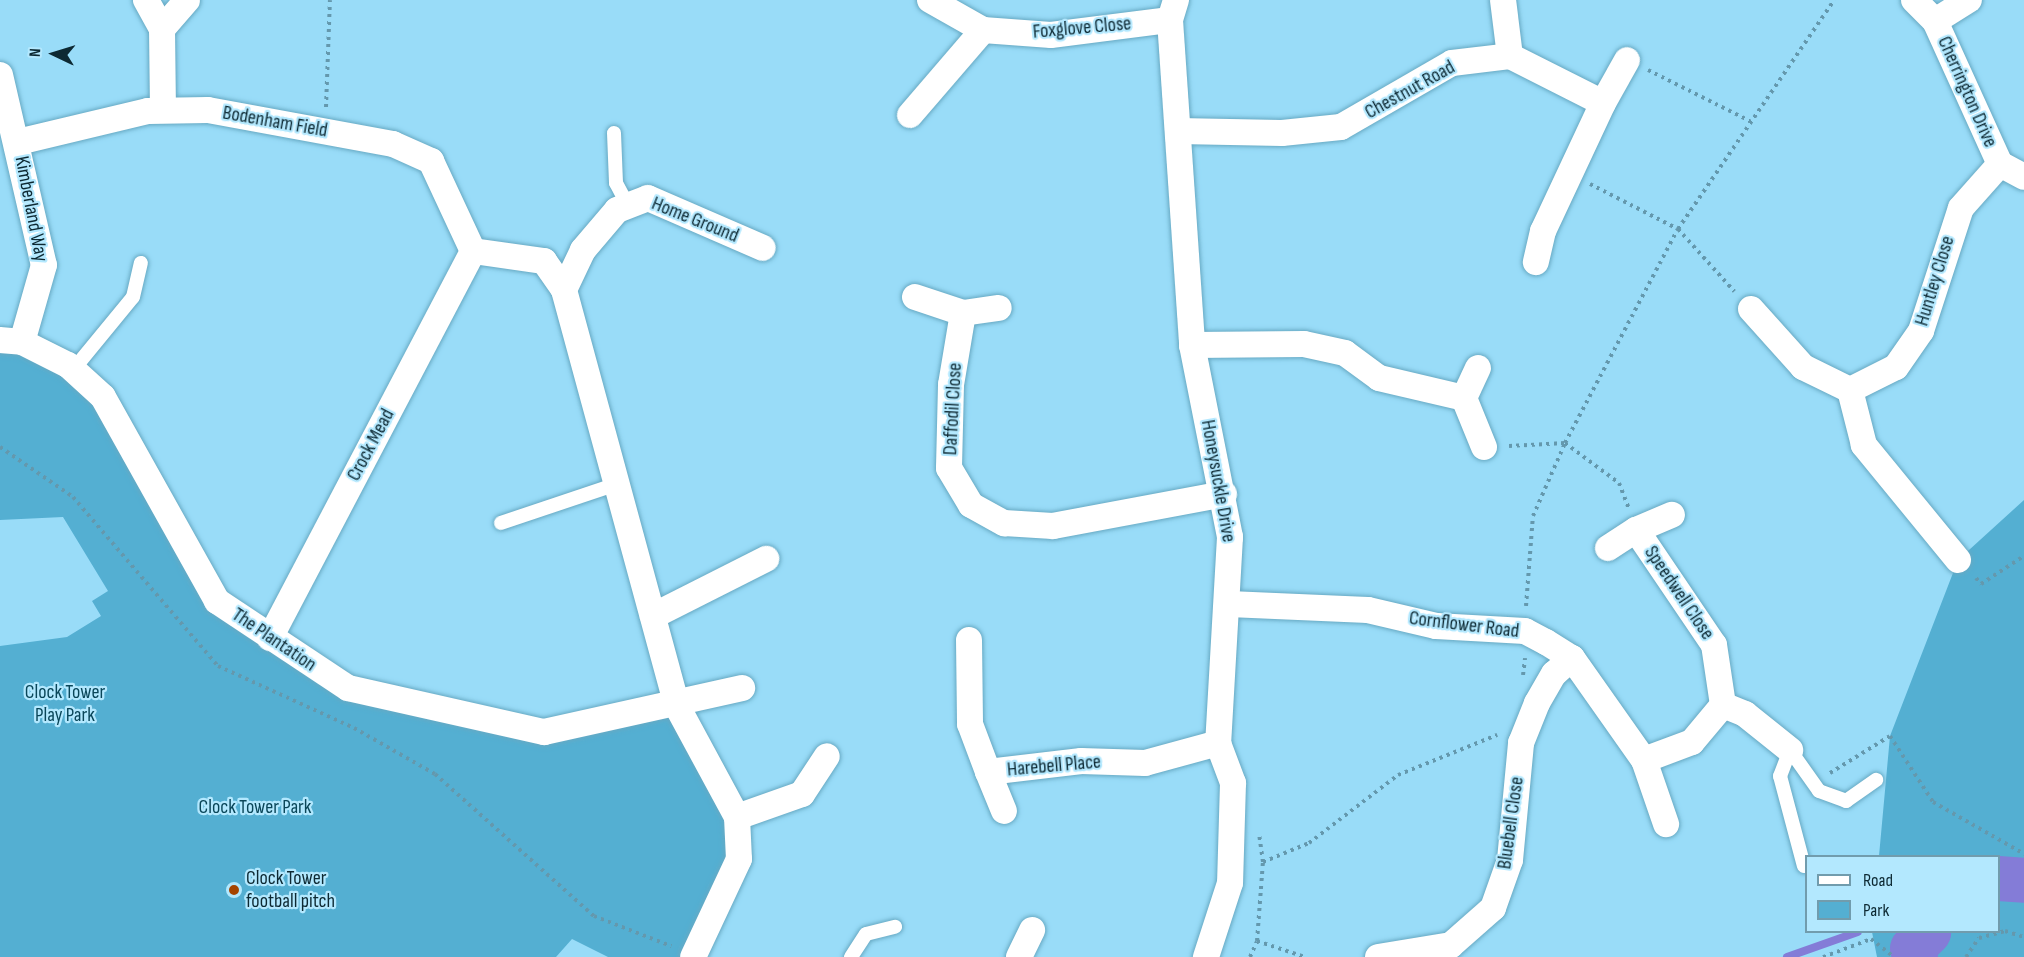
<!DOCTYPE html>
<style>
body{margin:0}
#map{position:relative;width:2024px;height:957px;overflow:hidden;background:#99dcf8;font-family:"Sofia Sans Condensed",sans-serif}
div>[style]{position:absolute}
.green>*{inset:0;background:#54afd2}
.stream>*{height:8px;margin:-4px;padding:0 4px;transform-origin:4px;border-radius:4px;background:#847cd7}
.river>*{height:45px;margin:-22.5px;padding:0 22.5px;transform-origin:22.5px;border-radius:22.5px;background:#847cd7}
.path>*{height:4px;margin-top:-2px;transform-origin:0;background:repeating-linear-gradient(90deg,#6498ad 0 3px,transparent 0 7.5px)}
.roads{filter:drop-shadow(0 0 2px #67a9c3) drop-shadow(0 0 2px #67a9c3)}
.service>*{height:14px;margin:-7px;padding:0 7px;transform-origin:7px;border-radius:7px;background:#fff}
.minor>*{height:26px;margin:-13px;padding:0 13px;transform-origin:13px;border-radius:13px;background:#fff}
.dots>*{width:16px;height:16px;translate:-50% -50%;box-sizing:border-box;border:3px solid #b3e8fe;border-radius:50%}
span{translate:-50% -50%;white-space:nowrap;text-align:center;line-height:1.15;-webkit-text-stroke:4.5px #b3e8fe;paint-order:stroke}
.street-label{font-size:20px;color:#0d2933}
.park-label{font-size:20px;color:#0a4659}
.poi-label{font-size:20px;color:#0d2933}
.left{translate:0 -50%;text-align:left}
.legend{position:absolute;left:1805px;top:855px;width:195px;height:78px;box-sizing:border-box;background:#b3e8fe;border:2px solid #719cad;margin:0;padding:8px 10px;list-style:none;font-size:18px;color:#0d2933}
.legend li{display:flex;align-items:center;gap:12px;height:30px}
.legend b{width:30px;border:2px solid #719cad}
.north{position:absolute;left:24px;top:24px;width:60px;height:60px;-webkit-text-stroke:4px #b3e8fe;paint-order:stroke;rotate:274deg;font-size:16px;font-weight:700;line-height:24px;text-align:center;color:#0d2933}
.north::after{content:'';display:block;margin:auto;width:21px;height:27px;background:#0d2933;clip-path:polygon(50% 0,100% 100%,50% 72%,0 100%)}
</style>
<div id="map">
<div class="green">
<div style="clip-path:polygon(0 340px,68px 365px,217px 601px,348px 688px,544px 732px,677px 706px,737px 817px,739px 859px,691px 957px,608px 957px,572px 939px,556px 957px,0 957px,0 646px,67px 637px,101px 616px,92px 601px,108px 591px,63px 517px,0 520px)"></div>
<div style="clip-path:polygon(2024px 500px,2024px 957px,1877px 957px,1872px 932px,1998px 932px,1998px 856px,1879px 856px,1890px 736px,1958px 560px)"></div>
</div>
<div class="stream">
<div style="left:1787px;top:957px;width:75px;rotate:-19.4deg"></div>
</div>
<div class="river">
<div style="left:1998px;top:878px;width:26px;rotate:4deg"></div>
<div style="left:1915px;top:957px;width:9px;rotate:-108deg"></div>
<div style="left:1912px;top:948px;width:23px;rotate:-45deg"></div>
</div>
<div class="path">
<div style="left:1648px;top:70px;width:114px;rotate:26.6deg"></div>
<div style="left:326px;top:107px;width:107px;rotate:-87.9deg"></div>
<div style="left:1590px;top:184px;width:99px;rotate:27.1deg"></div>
<div style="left:1678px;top:229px;width:84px;rotate:47.9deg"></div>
<div style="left:1509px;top:446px;width:56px;rotate:-3.1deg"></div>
<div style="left:1565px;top:443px;width:67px;rotate:36.5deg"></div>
<div style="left:1619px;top:483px;width:26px;rotate:69deg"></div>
<div style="left:0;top:447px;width:88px;rotate:34.4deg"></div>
<div style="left:73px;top:497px;width:223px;rotate:49.4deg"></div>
<div style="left:218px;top:666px;width:149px;rotate:24.5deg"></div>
<div style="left:354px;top:728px;width:93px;rotate:29.6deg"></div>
<div style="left:435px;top:774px;width:213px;rotate:41.8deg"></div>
<div style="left:594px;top:916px;width:83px;rotate:21.3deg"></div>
<div style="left:1976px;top:578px;width:8px;rotate:50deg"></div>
<div style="left:1981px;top:584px;width:51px;rotate:-33.1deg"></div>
<div style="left:1526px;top:606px;width:90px;rotate:-85.6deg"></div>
<div style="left:1533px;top:516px;width:80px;rotate:-66.3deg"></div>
<div style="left:1565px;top:443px;width:242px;rotate:-62.2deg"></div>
<div style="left:1678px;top:229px;width:277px;rotate:-55.7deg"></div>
<div style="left:1523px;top:675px;width:17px;rotate:-83deg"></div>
<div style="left:1830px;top:773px;width:70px;rotate:-31.7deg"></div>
<div style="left:1890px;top:736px;width:79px;rotate:56.9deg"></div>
<div style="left:1933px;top:802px;width:105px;rotate:29.7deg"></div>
<div style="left:1263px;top:862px;width:50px;rotate:-22.4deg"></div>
<div style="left:1309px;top:843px;width:112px;rotate:-37.4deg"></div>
<div style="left:1398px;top:775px;width:107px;rotate:-22deg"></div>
<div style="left:1257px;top:941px;width:51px;rotate:18.4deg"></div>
<div style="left:1250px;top:957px;width:17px;rotate:-66deg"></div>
<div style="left:1257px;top:941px;width:79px;rotate:-85.7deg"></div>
<div style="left:1263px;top:862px;width:28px;rotate:-98deg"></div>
<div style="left:1823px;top:957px;width:51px;rotate:-20.6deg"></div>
<div style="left:1871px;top:939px;width:29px;rotate:38deg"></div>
<div style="left:1966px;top:957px;width:23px;rotate:-56deg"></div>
<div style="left:1979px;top:938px;width:27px;rotate:-15deg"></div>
<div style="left:2005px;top:931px;width:20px;rotate:18deg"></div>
</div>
<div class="roads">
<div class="service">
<div style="left:614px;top:133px;width:50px;rotate:87.7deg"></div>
<div style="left:616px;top:183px;width:26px;rotate:62deg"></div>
<div style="left:73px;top:370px;width:94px;rotate:-50.6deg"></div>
<div style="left:133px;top:297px;width:35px;rotate:-77deg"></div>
<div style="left:501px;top:523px;width:122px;rotate:-18.6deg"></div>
<div style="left:1790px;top:750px;width:28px;rotate:111deg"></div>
<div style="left:1780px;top:776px;width:93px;rotate:75.1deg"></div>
<div style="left:1790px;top:750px;width:50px;rotate:54.7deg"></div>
<div style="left:1819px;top:791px;width:29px;rotate:20deg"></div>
<div style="left:1846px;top:801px;width:37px;rotate:-35deg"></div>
<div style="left:851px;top:957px;width:27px;rotate:-57deg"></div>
<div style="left:866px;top:934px;width:30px;rotate:-14deg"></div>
</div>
<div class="minor">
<div style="left:146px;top:0;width:33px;rotate:61deg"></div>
<div style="left:162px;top:29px;width:81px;rotate:89.3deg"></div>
<div style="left:930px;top:0;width:61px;rotate:29.5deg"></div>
<div style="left:983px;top:30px;width:68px;rotate:4.2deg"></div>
<div style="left:1051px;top:35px;width:120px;rotate:-7.2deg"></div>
<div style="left:1176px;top:0;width:21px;rotate:107deg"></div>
<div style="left:1170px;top:20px;width:326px;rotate:86.1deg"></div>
<div style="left:1192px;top:345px;width:196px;rotate:78.8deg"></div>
<div style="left:1230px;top:537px;width:206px;rotate:93.3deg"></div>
<div style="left:1218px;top:743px;width:43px;rotate:69.4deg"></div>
<div style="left:1233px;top:783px;width:100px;rotate:91.7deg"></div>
<div style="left:1230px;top:883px;width:78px;rotate:108deg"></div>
<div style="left:1503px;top:0;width:56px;rotate:82.9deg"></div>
<div style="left:1914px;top:0;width:30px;rotate:45deg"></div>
<div style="left:1935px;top:21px;width:157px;rotate:65.6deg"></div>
<div style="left:2000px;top:164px;width:27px;rotate:28deg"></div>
<div style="left:1935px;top:21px;width:40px;rotate:-32deg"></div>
<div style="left:162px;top:29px;width:38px;rotate:-49deg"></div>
<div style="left:0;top:75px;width:195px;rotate:77deg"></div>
<div style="left:44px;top:265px;width:80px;rotate:105.9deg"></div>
<div style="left:1603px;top:103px;width:49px;rotate:-60.8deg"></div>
<div style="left:910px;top:115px;width:112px;rotate:-49.3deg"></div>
<div style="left:1178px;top:131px;width:104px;rotate:1.1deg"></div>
<div style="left:1282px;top:133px;width:59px;rotate:-5.8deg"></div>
<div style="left:1341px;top:127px;width:128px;rotate:-30deg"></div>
<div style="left:1452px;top:63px;width:58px;rotate:-6.9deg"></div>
<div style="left:1510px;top:56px;width:104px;rotate:26.8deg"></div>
<div style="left:1603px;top:103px;width:141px;rotate:115.1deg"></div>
<div style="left:1543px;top:231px;width:32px;rotate:103deg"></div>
<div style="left:18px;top:142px;width:134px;rotate:-13.4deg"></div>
<div style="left:148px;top:111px;width:60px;rotate:-1deg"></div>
<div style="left:208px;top:110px;width:188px;rotate:10.4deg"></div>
<div style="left:393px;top:144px;width:42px;rotate:24.1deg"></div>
<div style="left:431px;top:161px;width:99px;rotate:65deg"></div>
<div style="left:473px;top:251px;width:72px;rotate:8deg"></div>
<div style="left:544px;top:261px;width:35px;rotate:55deg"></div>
<div style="left:564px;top:290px;width:431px;rotate:74.8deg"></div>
<div style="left:677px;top:706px;width:126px;rotate:61.6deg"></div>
<div style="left:737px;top:817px;width:42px;rotate:87.3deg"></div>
<div style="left:739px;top:859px;width:108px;rotate:115.1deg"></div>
<div style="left:564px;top:290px;width:44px;rotate:-64.6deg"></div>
<div style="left:583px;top:250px;width:52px;rotate:-49.6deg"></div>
<div style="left:617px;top:210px;width:33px;rotate:-21deg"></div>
<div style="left:648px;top:198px;width:125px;rotate:23.5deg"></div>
<div style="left:915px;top:297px;width:51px;rotate:18.4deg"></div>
<div style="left:963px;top:313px;width:73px;rotate:99.5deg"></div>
<div style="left:951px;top:385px;width:83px;rotate:91.4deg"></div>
<div style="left:949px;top:468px;width:43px;rotate:59.3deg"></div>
<div style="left:971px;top:505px;width:38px;rotate:29deg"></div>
<div style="left:1004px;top:523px;width:49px;rotate:3.5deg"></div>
<div style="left:1053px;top:526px;width:174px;rotate:-10.6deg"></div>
<div style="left:1751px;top:309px;width:78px;rotate:48.1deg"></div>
<div style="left:1803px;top:367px;width:52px;rotate:26.1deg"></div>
<div style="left:963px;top:313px;width:36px;rotate:-8deg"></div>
<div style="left:0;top:340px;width:22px;rotate:5deg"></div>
<div style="left:22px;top:342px;width:51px;rotate:26.6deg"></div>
<div style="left:68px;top:365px;width:47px;rotate:42.4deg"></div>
<div style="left:103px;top:397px;width:234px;rotate:60.8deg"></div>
<div style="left:217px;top:601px;width:157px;rotate:33.6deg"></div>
<div style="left:348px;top:688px;width:201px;rotate:12.7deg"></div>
<div style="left:544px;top:732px;width:203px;rotate:-12.5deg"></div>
<div style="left:1192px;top:345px;width:112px;rotate:-0.5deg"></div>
<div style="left:1304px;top:344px;width:42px;rotate:12.4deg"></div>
<div style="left:1345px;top:353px;width:42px;rotate:36.3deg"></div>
<div style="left:1379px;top:378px;width:87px;rotate:13.2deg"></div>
<div style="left:1464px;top:398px;width:53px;rotate:67.8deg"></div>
<div style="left:1464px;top:398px;width:33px;rotate:-65deg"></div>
<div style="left:1608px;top:548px;width:33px;rotate:-33deg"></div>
<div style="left:1958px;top:560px;width:149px;rotate:-129.3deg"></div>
<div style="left:1864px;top:445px;width:57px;rotate:-104.3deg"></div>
<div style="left:1850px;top:390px;width:51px;rotate:-26.6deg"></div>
<div style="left:1896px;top:367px;width:44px;rotate:-55.2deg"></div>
<div style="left:1921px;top:331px;width:129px;rotate:-72deg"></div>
<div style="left:1961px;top:208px;width:59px;rotate:-48.4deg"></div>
<div style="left:1229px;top:604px;width:139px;rotate:2.5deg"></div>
<div style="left:1368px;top:610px;width:70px;rotate:13.2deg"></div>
<div style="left:1436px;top:626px;width:89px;rotate:3.2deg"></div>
<div style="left:1525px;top:631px;width:24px;rotate:28deg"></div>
<div style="left:1546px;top:642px;width:31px;rotate:32deg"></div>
<div style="left:1572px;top:658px;width:125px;rotate:54.8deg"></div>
<div style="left:1644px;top:760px;width:68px;rotate:71deg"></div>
<div style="left:653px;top:616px;width:127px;rotate:-26.8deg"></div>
<div style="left:270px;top:638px;width:437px;rotate:-62.3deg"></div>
<div style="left:969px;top:640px;width:84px;rotate:89.3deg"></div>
<div style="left:970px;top:724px;width:51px;rotate:69.4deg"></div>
<div style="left:988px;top:772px;width:94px;rotate:-6.7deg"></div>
<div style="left:1081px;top:761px;width:64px;rotate:1.8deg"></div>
<div style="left:1145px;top:763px;width:76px;rotate:-15.3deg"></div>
<div style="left:1723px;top:705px;width:24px;rotate:22deg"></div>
<div style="left:1745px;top:714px;width:58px;rotate:38.7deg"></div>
<div style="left:1644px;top:760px;width:51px;rotate:-20.6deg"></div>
<div style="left:1692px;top:742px;width:48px;rotate:-50deg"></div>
<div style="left:1723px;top:705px;width:61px;rotate:-98.5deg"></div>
<div style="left:1714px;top:645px;width:139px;rotate:-124.1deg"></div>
<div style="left:1636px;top:530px;width:39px;rotate:-23deg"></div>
<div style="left:988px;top:772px;width:42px;rotate:67.7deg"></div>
<div style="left:737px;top:817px;width:69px;rotate:-19.5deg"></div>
<div style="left:802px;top:794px;width:45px;rotate:-56.7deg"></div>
<div style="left:1019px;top:957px;width:30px;rotate:-64deg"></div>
<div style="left:1378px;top:957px;width:74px;rotate:-9.3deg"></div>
<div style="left:1451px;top:945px;width:56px;rotate:-41.4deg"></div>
<div style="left:1493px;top:908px;width:51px;rotate:-70.5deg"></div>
<div style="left:1510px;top:860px;width:118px;rotate:-84.6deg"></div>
<div style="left:1521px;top:743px;width:43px;rotate:-68.2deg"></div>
<div style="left:1537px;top:703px;width:34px;rotate:-60deg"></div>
<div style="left:1554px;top:674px;width:24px;rotate:-42deg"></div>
</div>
</div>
<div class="dots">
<div style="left:234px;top:890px;background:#a54400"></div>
</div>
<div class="street-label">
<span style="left:1082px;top:28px;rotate:-5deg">Foxglove Close</span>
<span style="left:1410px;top:90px;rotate:-29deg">Chestnut Road</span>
<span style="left:1967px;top:92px;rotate:66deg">Cherrington Drive</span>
<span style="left:275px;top:122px;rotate:10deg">Bodenham Field</span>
<span style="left:31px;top:209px;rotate:79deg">Kimberland Way</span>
<span style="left:695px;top:220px;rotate:22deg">Home Ground</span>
<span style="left:1935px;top:281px;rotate:-73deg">Huntley Close</span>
<span style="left:953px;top:409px;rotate:-87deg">Daffodil Close</span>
<span style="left:371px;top:445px;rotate:-62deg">Crock Mead</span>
<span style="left:1218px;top:481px;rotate:80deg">Honeysuckle Drive</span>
<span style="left:1679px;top:593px;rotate:56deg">Speedwell Close</span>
<span style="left:1464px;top:625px;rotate:7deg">Cornflower Road</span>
<span style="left:274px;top:640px;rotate:34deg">The Plantation</span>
<span style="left:1054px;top:766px;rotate:-5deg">Harebell Place</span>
<span style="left:1511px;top:823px;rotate:-82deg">Bluebell Close</span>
</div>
<div class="park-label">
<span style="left:65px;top:704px">Clock Tower<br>Play Park</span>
<span style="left:255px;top:807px">Clock Tower Park</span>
</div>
<div class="poi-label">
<span class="left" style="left:246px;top:890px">Clock Tower<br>football pitch</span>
</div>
<ul class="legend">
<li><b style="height:8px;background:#fff"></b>Road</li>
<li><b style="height:16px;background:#54afd2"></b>Park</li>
</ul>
<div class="north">N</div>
</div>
